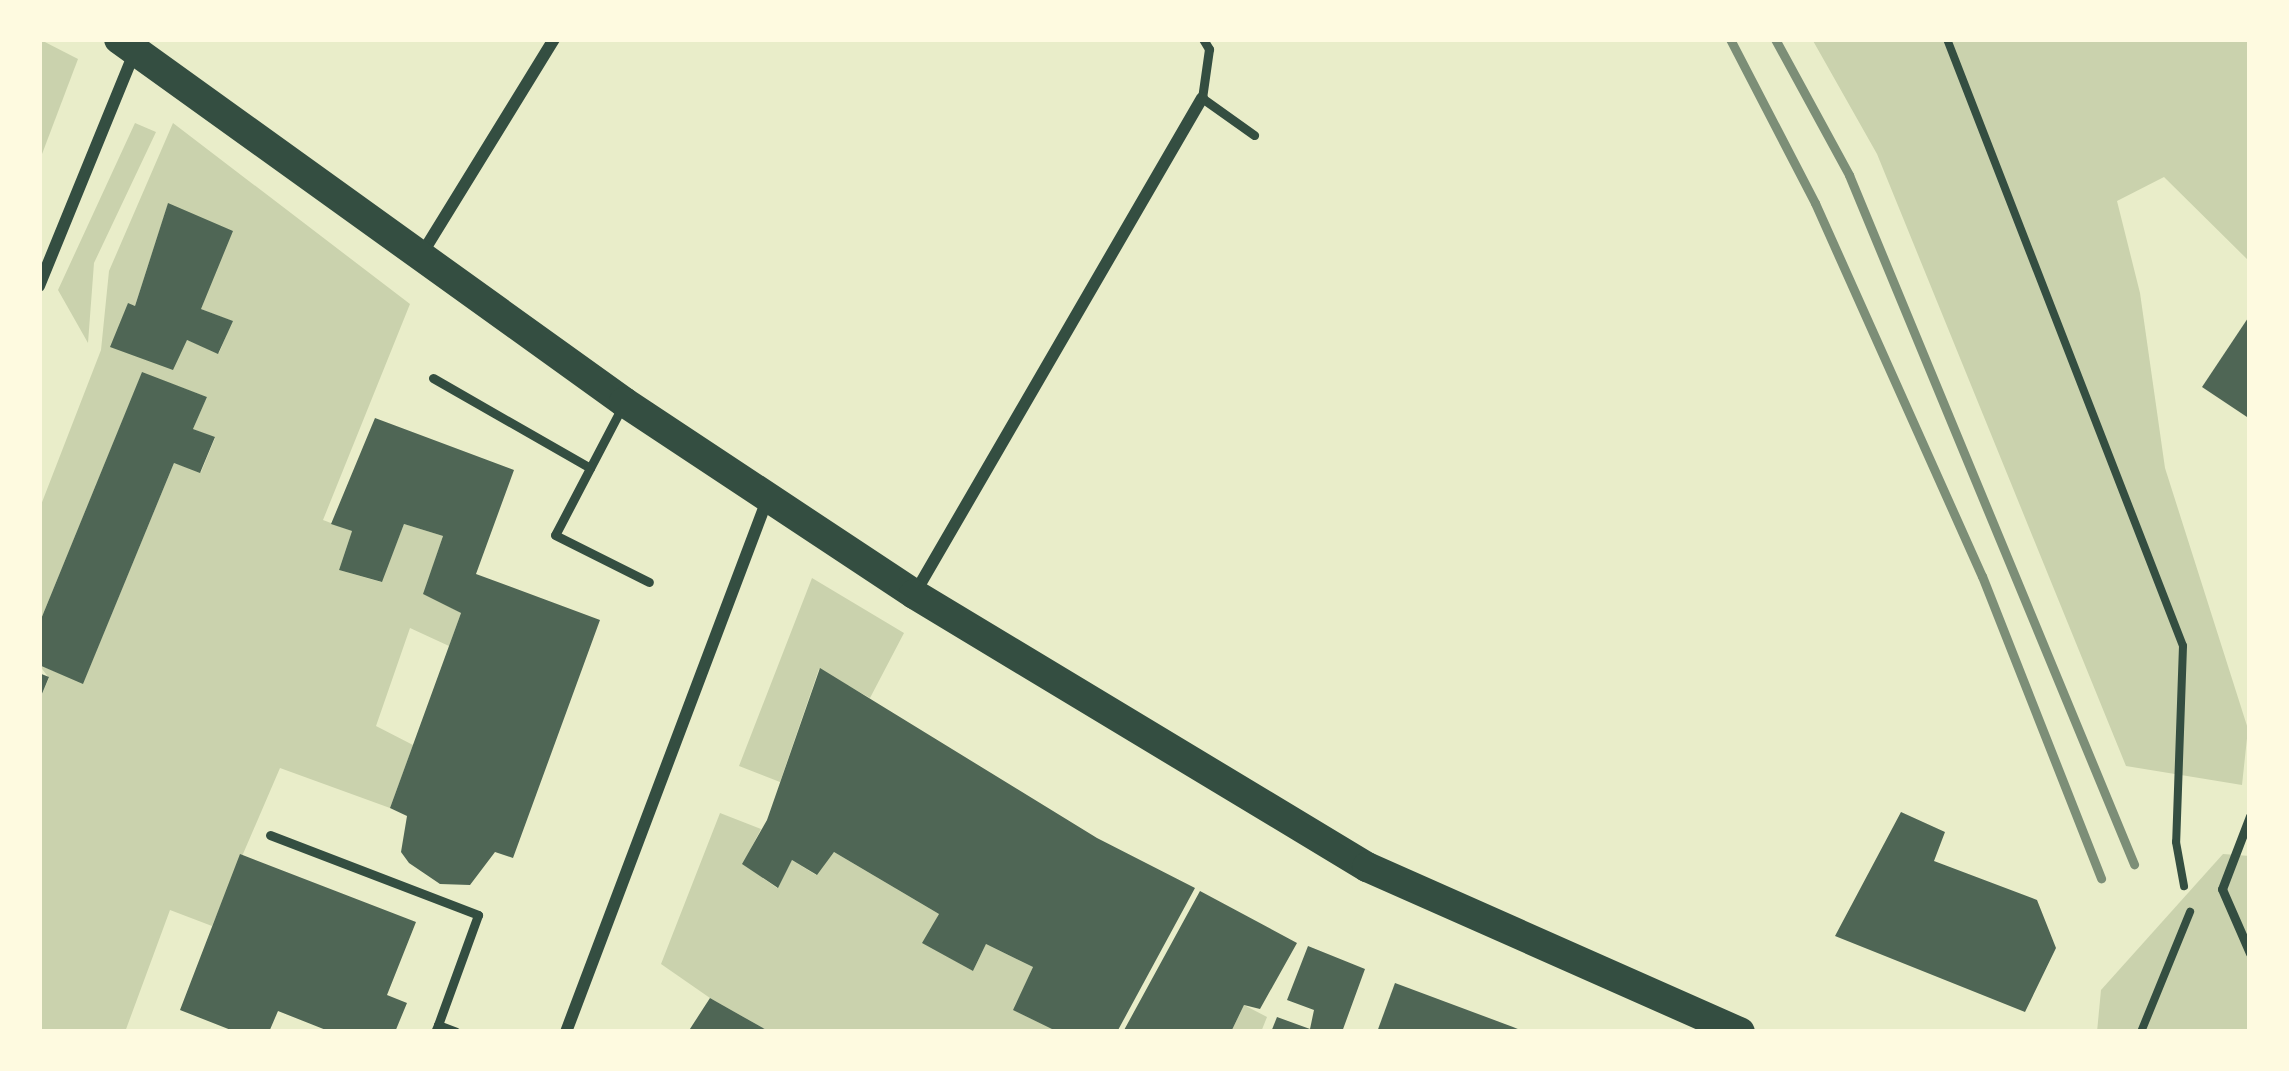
<!DOCTYPE html>
<style>
body{margin:0}
#map{position:relative;width:2289px;height:1071px;overflow:hidden;background:#e9edc9;font-family:Quicksand,sans-serif}
div>[style]{position:absolute}
.green>*{inset:0;background:#cad2ad}
.building>*{inset:0;background:#4f6655}
.path>*{height:8px;margin:-4px;padding:0 4px;transform-origin:4px;border-radius:4px;background:#344e41}
.service>*{height:9px;margin:-4.5px;padding:0 4.5px;transform-origin:4.5px;border-radius:4.5px;background:#344e41}
.minor>*{height:12px;margin:-6px;padding:0 6px;transform-origin:6px;border-radius:6px;background:#344e41}
.primary>*{height:30px;margin:-15px;padding:0 15px;transform-origin:15px;border-radius:15px;background:#344e41}
.rail>*{height:9px;margin:-4.5px;padding:0 4.5px;transform-origin:4.5px;border-radius:4.5px;background:#7c8e77}
span{translate:-50% -50%;white-space:nowrap;text-align:center;line-height:1.15;-webkit-text-stroke:10px #fefae0;paint-order:stroke}
.frame{position:absolute;inset:0;border:42px solid #fefae0;pointer-events:none}
</style>
<div id="map">
<div class="green">
<div style="clip-path:polygon(39px 39px,78px 59px,39px 162px)"></div>
<div style="clip-path:polygon(1812px 39px,2250px 39px,2250px 262px,2164px 177px,2117px 201px,2140px 293px,2165px 468px,2248px 729px,2242px 785px,2126px 766px,1877px 154px)"></div>
<div style="clip-path:polygon(135px 123px,156px 132px,94px 263px,88px 343px,58px 290px)"></div>
<div style="clip-path:polygon(evenodd,173px 123px,410px 304px,323px 520px,352px 531px,339px 570px,381px 582px,404px 524px,443px 536px,424px 593px,461px 613px,449px 646px,410px 628px,376px 726px,413px 745px,390px 808px,280px 768px,212px 926px,170px 910px,125px 1032px,41px 1032px,39px 701px,49px 678px,39px 665px,83px 683px,174px 463px,201px 472px,215px 438px,193px 429px,207px 397px,142px 373px,39px 624px,39px 510px,101px 350px,109px 271px,173px 123px,168px 204px,201px 309px,232px 321px,219px 353px,187px 340px,111px 347px,128px 304px,135px 306px,168px 204px)"></div>
<div style="clip-path:polygon(812px 578px,904px 633px,870px 698px,819px 669px,780px 782px,739px 766px)"></div>
<div style="clip-path:polygon(720px 813px,761px 829px,743px 864px,777px 888px,792px 860px,816px 875px,834px 852px,939px 914px,924px 943px,973px 971px,986px 944px,1033px 967px,1014px 1010px,1058px 1032px,770px 1032px,710px 998px,661px 964px)"></div>
<div style="clip-path:polygon(2223px 854px,2250px 856px,2250px 1032px,2097px 1032px,2101px 990px)"></div>
<div style="clip-path:polygon(1244px 1005px,1267px 1017px,1261px 1032px,1231px 1032px)"></div>
</div>
<div class="building">
<div style="clip-path:polygon(168px 203px,233px 231px,201px 309px,233px 321px,218px 354px,187px 340px,173px 370px,110px 347px,128px 303px,135px 306px)"></div>
<div style="clip-path:polygon(2250px 315px,2250px 419px,2202px 387px)"></div>
<div style="clip-path:polygon(142px 372px,207px 397px,193px 429px,215px 437px,200px 473px,174px 463px,83px 684px,39px 665px,39px 624px)"></div>
<div style="clip-path:polygon(375px 418px,514px 470px,476px 574px,600px 620px,513px 858px,495px 852px,470px 885px,440px 884px,409px 863px,401px 852px,407px 816px,390px 808px,461px 613px,423px 594px,443px 536px,404px 524px,382px 582px,339px 570px,352px 531px,331px 524px)"></div>
<div style="clip-path:polygon(820px 668px,1097px 838px,1195px 888px,1117px 1032px,1058px 1032px,1013px 1010px,1033px 967px,986px 944px,973px 971px,922px 943px,939px 914px,834px 852px,817px 875px,792px 860px,778px 888px,742px 864px,767px 820px)"></div>
<div style="clip-path:polygon(39px 673px,49px 677px,39px 701px)"></div>
<div style="clip-path:polygon(1901px 812px,1945px 832px,1934px 861px,2037px 900px,2056px 948px,2025px 1012px,1835px 936px)"></div>
<div style="clip-path:polygon(240px 854px,416px 922px,387px 995px,407px 1003px,395px 1032px,331px 1032px,278px 1011px,269px 1032px,236px 1032px,180px 1010px)"></div>
<div style="clip-path:polygon(1200px 891px,1297px 943px,1260px 1009px,1244px 1005px,1231px 1032px,1123px 1032px)"></div>
<div style="clip-path:polygon(1308px 946px,1365px 969px,1342px 1032px,1271px 1032px,1277px 1017px,1310px 1029px,1314px 1010px,1287px 1000px)"></div>
<div style="clip-path:polygon(1395px 983px,1513px 1027px,1525px 1032px,1377px 1032px)"></div>
<div style="clip-path:polygon(710px 998px,717px 1002px,770px 1032px,688px 1032px)"></div>
</div>
<div class="path">
<div style="left:1947px;top:39px;width:651px;rotate:68.75deg"></div>
<div style="left:2183px;top:646px;width:196px;rotate:92deg"></div>
<div style="left:2176px;top:842px;width:45px;rotate:79.7deg"></div>
<div style="left:2141px;top:1032px;width:130px;rotate:-67.8deg"></div>
</div>
<div class="service">
<div style="left:1203px;top:39px;width:12px;rotate:59deg"></div>
<div style="left:1209px;top:49px;width:49px;rotate:98.1deg"></div>
<div style="left:1202px;top:98px;width:64px;rotate:35.4deg"></div>
<div style="left:433px;top:378px;width:181px;rotate:29.8deg"></div>
<div style="left:622px;top:407px;width:144px;rotate:117.6deg"></div>
<div style="left:555px;top:535px;width:105px;rotate:26.6deg"></div>
<div style="left:2250px;top:816px;width:78px;rotate:111deg"></div>
<div style="left:2222px;top:889px;width:70px;rotate:66.4deg"></div>
<div style="left:270px;top:835px;width:223px;rotate:21deg"></div>
<div style="left:478px;top:915px;width:117px;rotate:110deg"></div>
<div style="left:435px;top:1032px;width:8px;rotate:-67deg"></div>
<div style="left:438px;top:1025px;width:19px;rotate:21deg"></div>
</div>
<div class="minor">
<div style="left:420px;top:257px;width:256px;rotate:-58.4deg"></div>
<div style="left:39px;top:286px;width:252px;rotate:-67.8deg"></div>
<div style="left:915px;top:593px;width:572px;rotate:-59.89deg"></div>
<div style="left:566px;top:1032px;width:569px;rotate:-69.3deg"></div>
</div>
<div class="primary">
<div style="left:119px;top:39px;width:622px;rotate:35.71deg"></div>
<div style="left:624px;top:402px;width:348px;rotate:33.5deg"></div>
<div style="left:914px;top:594px;width:529px;rotate:31.08deg"></div>
<div style="left:1367px;top:867px;width:408px;rotate:23.9deg"></div>
</div>
<div class="rail">
<div style="left:1730px;top:39px;width:185px;rotate:62.6deg"></div>
<div style="left:1815px;top:203px;width:409px;rotate:65.9deg"></div>
<div style="left:1982px;top:576px;width:325px;rotate:68.5deg"></div>
<div style="left:1775px;top:39px;width:155px;rotate:61.4deg"></div>
<div style="left:1849px;top:175px;width:746px;rotate:67.53deg"></div>
</div>
<div class="frame"></div>
</div>
